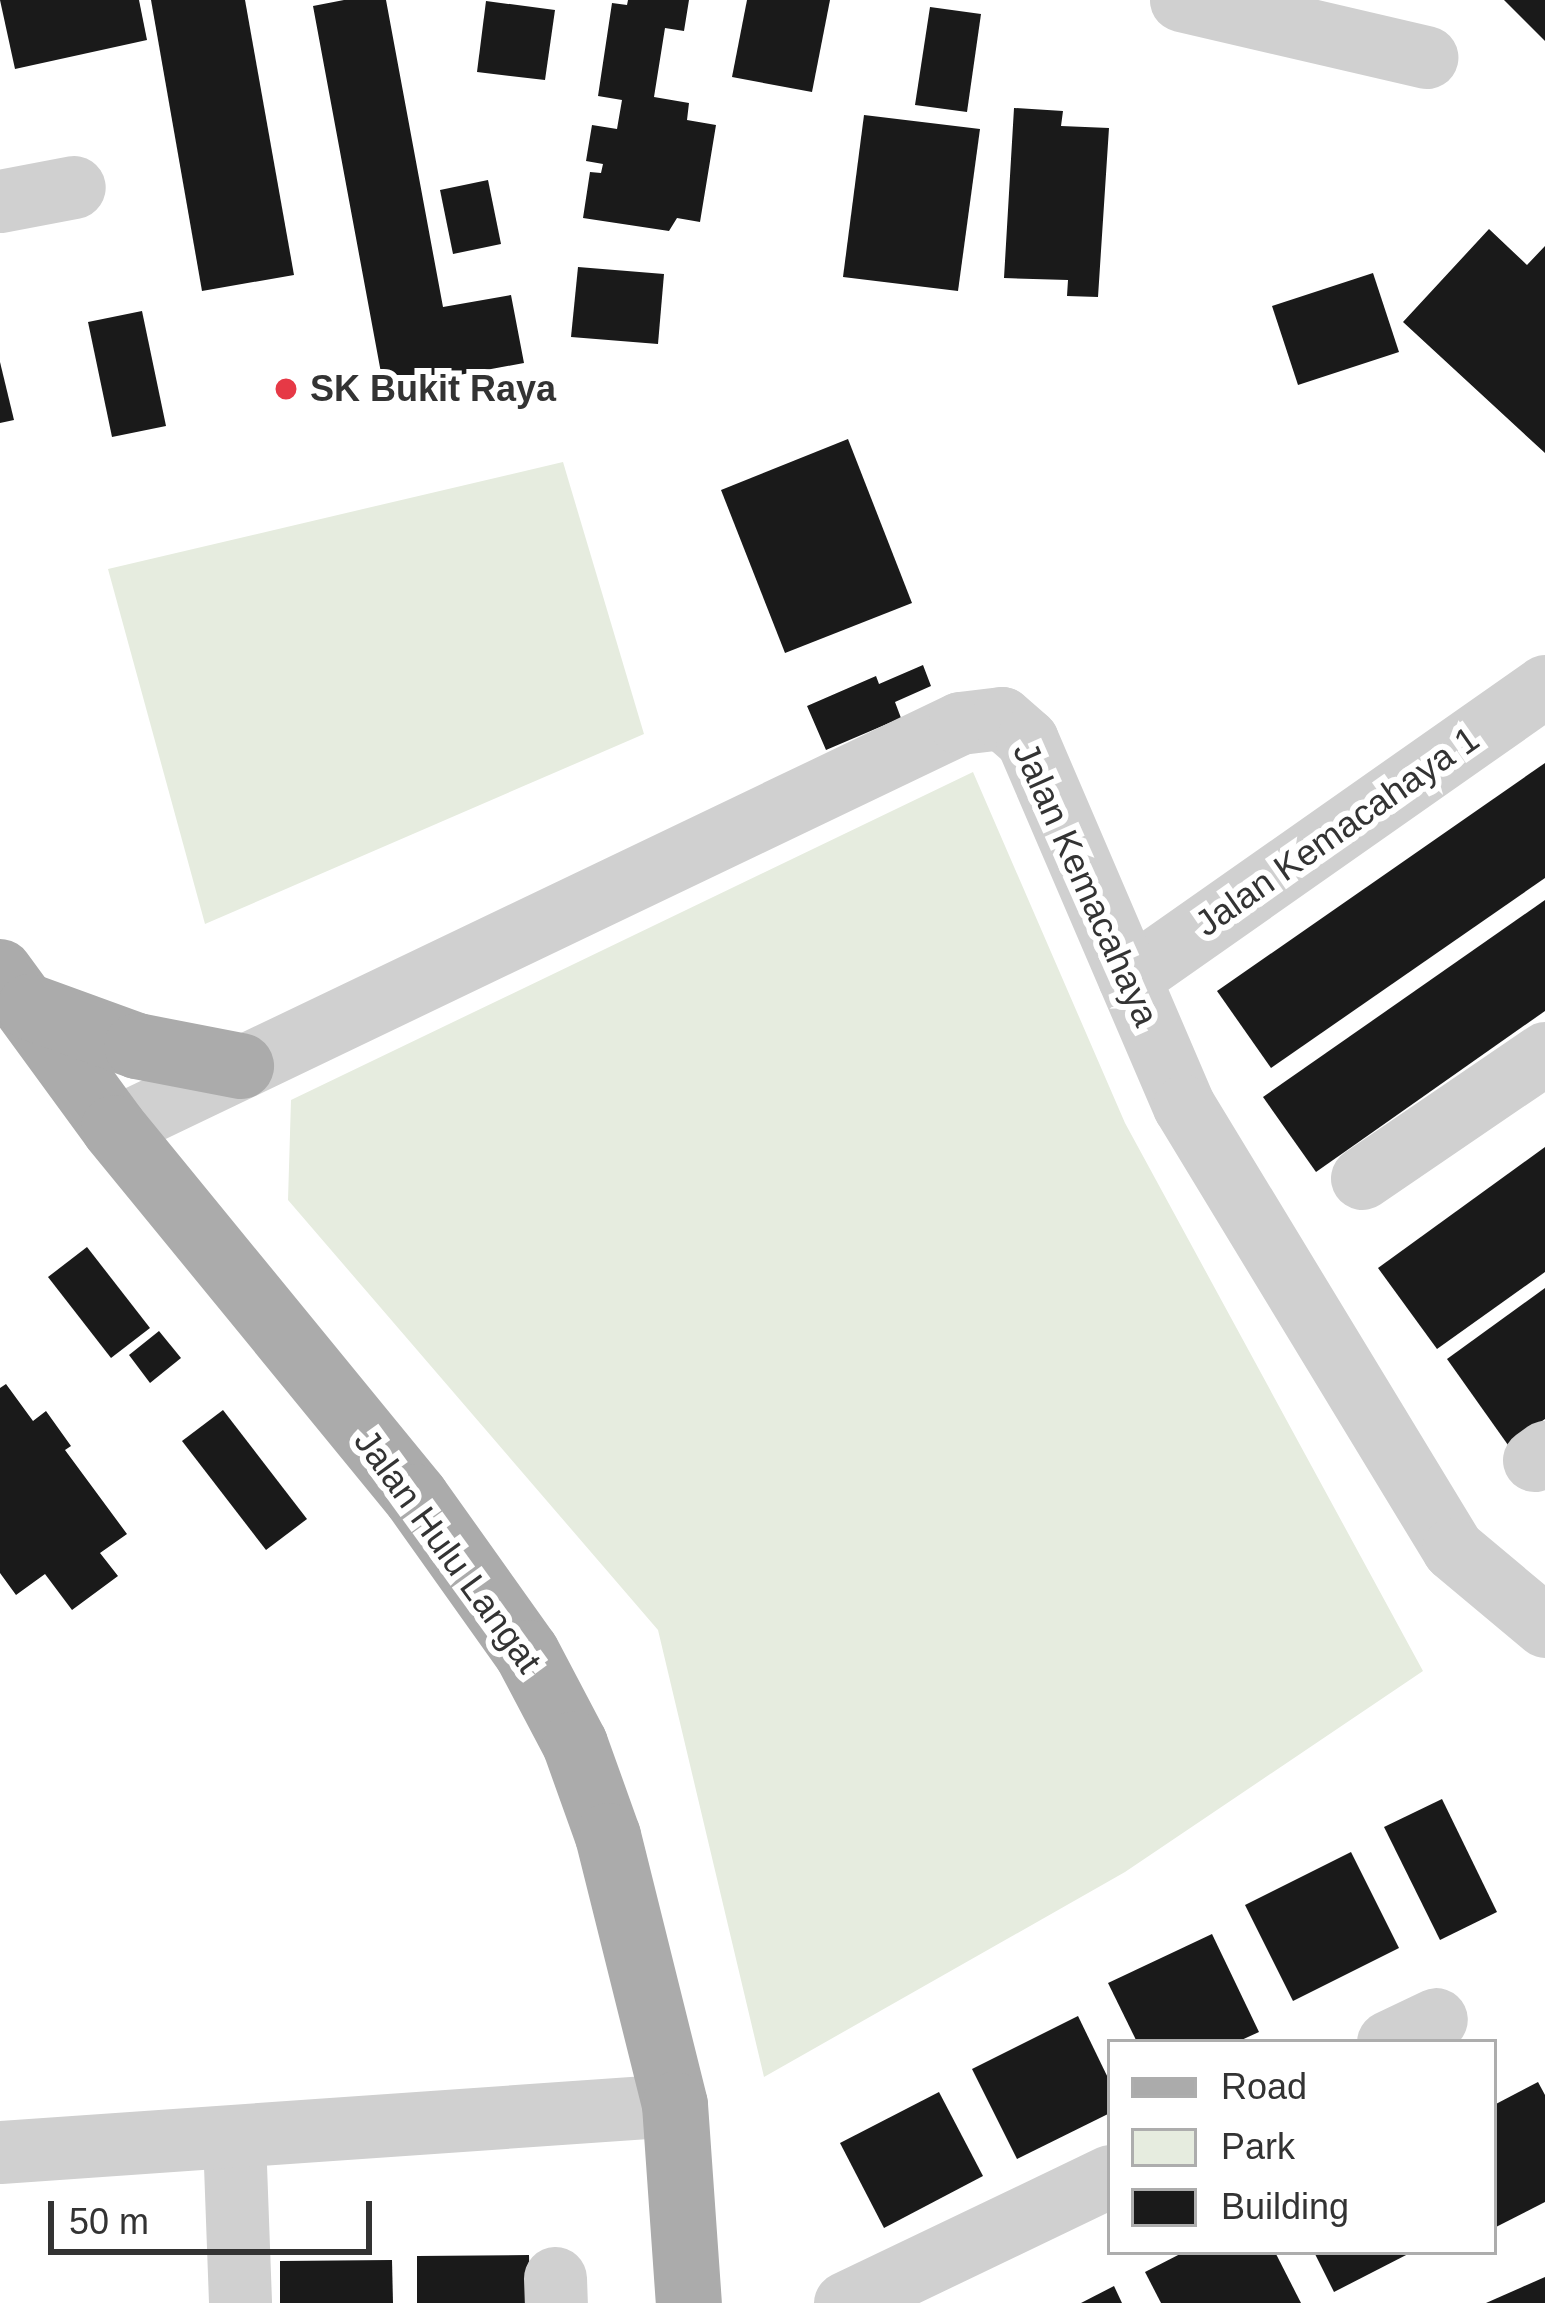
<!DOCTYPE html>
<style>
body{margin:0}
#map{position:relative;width:1545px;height:2303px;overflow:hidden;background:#fff;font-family:Helvetica,sans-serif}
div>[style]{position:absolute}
.green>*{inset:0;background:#e6ecdf}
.building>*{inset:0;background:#1a1a1a}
.minor>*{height:63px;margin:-31.5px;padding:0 31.5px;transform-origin:31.5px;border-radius:31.5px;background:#d0d0d0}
.major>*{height:66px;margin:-33px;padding:0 33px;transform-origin:33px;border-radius:33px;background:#ababab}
.dots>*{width:33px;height:33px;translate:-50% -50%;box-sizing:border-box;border:6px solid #fff;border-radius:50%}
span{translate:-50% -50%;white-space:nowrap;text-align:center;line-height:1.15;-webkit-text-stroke:12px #fff;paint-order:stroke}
.poi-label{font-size:36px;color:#333;font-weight:700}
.left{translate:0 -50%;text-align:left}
.street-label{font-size:36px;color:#333}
.legend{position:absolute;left:1107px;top:2039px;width:390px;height:216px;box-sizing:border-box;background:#fff;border:3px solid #adadad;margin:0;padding:15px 21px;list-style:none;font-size:36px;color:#333}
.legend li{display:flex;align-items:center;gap:24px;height:60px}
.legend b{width:60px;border:3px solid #adadad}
.scale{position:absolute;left:48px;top:2201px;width:324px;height:54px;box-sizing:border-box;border:6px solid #333;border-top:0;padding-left:15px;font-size:36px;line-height:42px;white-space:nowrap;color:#333;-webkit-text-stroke:9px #fff;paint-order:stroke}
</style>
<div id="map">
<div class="green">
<div style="clip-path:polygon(563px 462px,644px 734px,205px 924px,108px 569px)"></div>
<div style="clip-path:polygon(973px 772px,1125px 1123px,1423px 1671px,1125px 1872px,764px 2077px,658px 1630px,288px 1200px,291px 1100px)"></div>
</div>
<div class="building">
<div style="clip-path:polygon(0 0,139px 0,147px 40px,15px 69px)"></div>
<div style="clip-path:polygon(151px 0,245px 0,294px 275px,202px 291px)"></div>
<div style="clip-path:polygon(344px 0,386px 0,443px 307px,511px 295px,524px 363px,384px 389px,313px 6px)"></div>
<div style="clip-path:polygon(628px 0,689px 0,684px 31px,665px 28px,654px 97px,689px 103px,687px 120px,716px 125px,700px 222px,677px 218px,669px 231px,583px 218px,590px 172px,601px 173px,603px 164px,586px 161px,592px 125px,617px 129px,622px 100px,598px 96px,612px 3px,627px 5px)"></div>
<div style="clip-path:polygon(747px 0,830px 0,812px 92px,732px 77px)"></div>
<div style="clip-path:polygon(1504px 0,1545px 0,1545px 41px)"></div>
<div style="clip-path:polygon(486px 1px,555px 10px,545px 80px,477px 72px)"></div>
<div style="clip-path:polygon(930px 7px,981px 14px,967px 112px,915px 105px)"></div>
<div style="clip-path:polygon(1014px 108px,1063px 111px,1061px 126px,1109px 128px,1098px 297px,1067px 296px,1068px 280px,1004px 278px)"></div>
<div style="clip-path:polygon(864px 115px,980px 129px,958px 291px,843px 277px)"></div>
<div style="clip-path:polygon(488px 180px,501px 244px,453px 254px,440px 190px)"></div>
<div style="clip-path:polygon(1489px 229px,1527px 265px,1545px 246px,1545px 453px,1403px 322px)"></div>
<div style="clip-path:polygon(578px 267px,664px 274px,658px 344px,571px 337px)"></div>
<div style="clip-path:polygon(1373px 273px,1399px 352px,1298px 385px,1272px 306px)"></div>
<div style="clip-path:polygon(142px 311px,166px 426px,112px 437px,88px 322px)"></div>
<div style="clip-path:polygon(0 362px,14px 420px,0 423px)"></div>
<div style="clip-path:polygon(848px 439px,912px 603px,785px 653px,721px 490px)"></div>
<div style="clip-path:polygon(923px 665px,931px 686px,895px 702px,901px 718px,826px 750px,807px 706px,876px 676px,879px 684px)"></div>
<div style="clip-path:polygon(1545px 763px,1545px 878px,1271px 1068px,1217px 991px)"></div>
<div style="clip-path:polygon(1545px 900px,1545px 1011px,1316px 1172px,1263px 1097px)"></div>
<div style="clip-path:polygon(1545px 1147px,1545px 1272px,1437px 1349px,1378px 1268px)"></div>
<div style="clip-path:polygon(87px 1247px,150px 1328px,111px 1358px,48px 1277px)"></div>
<div style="clip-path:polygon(1545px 1288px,1545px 1419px,1508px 1445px,1447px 1359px)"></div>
<div style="clip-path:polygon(159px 1331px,181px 1358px,150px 1383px,129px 1355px)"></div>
<div style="clip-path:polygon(6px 1384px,33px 1421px,46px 1411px,71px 1446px,65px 1450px,127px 1534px,100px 1553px,118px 1576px,72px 1610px,45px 1574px,16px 1595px,0 1573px,0 1388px)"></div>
<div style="clip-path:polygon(223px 1410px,307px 1519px,266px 1550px,182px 1441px)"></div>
<div style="clip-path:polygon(1442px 1799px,1497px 1912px,1440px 1940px,1384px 1827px)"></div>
<div style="clip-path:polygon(1351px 1852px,1399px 1948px,1293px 2001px,1245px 1905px)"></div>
<div style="clip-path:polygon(1212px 1934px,1259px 2032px,1237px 2042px,1137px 2042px,1108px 1983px)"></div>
<div style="clip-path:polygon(1078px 2016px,1110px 2082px,1110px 2113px,1017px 2159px,972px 2069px)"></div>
<div style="clip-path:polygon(1538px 2082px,1545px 2095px,1545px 2202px,1494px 2228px,1494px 2105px)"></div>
<div style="clip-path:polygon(939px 2092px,983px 2176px,884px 2228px,840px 2143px)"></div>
<div style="clip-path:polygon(1184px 2252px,1275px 2252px,1301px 2303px,1161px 2303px,1145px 2272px)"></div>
<div style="clip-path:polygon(1314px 2252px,1412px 2252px,1334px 2292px)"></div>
<div style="clip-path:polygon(529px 2255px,530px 2303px,417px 2303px,417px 2256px)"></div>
<div style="clip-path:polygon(392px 2260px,393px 2303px,280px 2303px,280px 2261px)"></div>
<div style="clip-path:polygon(1545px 2277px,1545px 2303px,1486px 2303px)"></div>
<div style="clip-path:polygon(1114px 2286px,1122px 2303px,1081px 2303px)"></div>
</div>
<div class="minor">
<div style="left:1181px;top:0;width:252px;rotate:13.1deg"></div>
<div style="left:0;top:201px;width:75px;rotate:-10.7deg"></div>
<div style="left:1129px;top:978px;width:508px;rotate:-35.07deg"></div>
<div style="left:114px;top:1128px;width:938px;rotate:-25.58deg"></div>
<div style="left:960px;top:723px;width:42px;rotate:-6.8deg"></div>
<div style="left:1002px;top:718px;width:33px;rotate:41deg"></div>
<div style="left:1027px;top:740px;width:398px;rotate:66.8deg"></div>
<div style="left:1184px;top:1106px;width:518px;rotate:58.73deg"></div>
<div style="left:1453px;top:1549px;width:120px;rotate:39.9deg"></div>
<div style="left:1362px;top:1178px;width:222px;rotate:-34.3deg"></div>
<div style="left:1534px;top:1460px;width:14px;rotate:-36deg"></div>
<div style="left:1388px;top:2042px;width:53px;rotate:-25.6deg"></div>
<div style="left:234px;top:2138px;width:165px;rotate:87.9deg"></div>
<div style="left:0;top:2152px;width:677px;rotate:-3.98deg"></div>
<div style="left:555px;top:2278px;width:25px;rotate:88deg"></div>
<div style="left:845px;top:2303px;width:294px;rotate:-25.6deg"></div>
</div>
<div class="major">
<div style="left:0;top:972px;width:193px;rotate:53.8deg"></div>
<div style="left:114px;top:1128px;width:477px;rotate:50.7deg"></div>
<div style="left:416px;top:1497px;width:191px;rotate:54.6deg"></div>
<div style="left:527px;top:1653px;width:103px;rotate:62.2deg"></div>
<div style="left:575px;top:1744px;width:98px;rotate:70.3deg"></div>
<div style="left:608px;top:1836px;width:277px;rotate:76deg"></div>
<div style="left:675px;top:2105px;width:198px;rotate:86deg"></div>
<div style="left:30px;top:1007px;width:114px;rotate:20deg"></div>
<div style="left:137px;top:1046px;width:106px;rotate:10.9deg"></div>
</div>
<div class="dots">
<div style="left:286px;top:389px;background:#e63946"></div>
</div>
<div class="poi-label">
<span class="left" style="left:310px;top:389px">SK Bukit Raya</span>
</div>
<div class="street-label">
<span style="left:1337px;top:831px;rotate:-35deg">Jalan Kemacahaya 1</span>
<span style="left:1086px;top:884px;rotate:66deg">Jalan Kemacahaya</span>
<span style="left:448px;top:1551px;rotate:54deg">Jalan Hulu Langat</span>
</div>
<ul class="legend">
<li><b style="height:15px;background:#ababab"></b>Road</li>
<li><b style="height:33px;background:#e6ecdf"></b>Park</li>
<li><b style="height:33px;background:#1a1a1a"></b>Building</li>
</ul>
<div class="scale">50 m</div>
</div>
